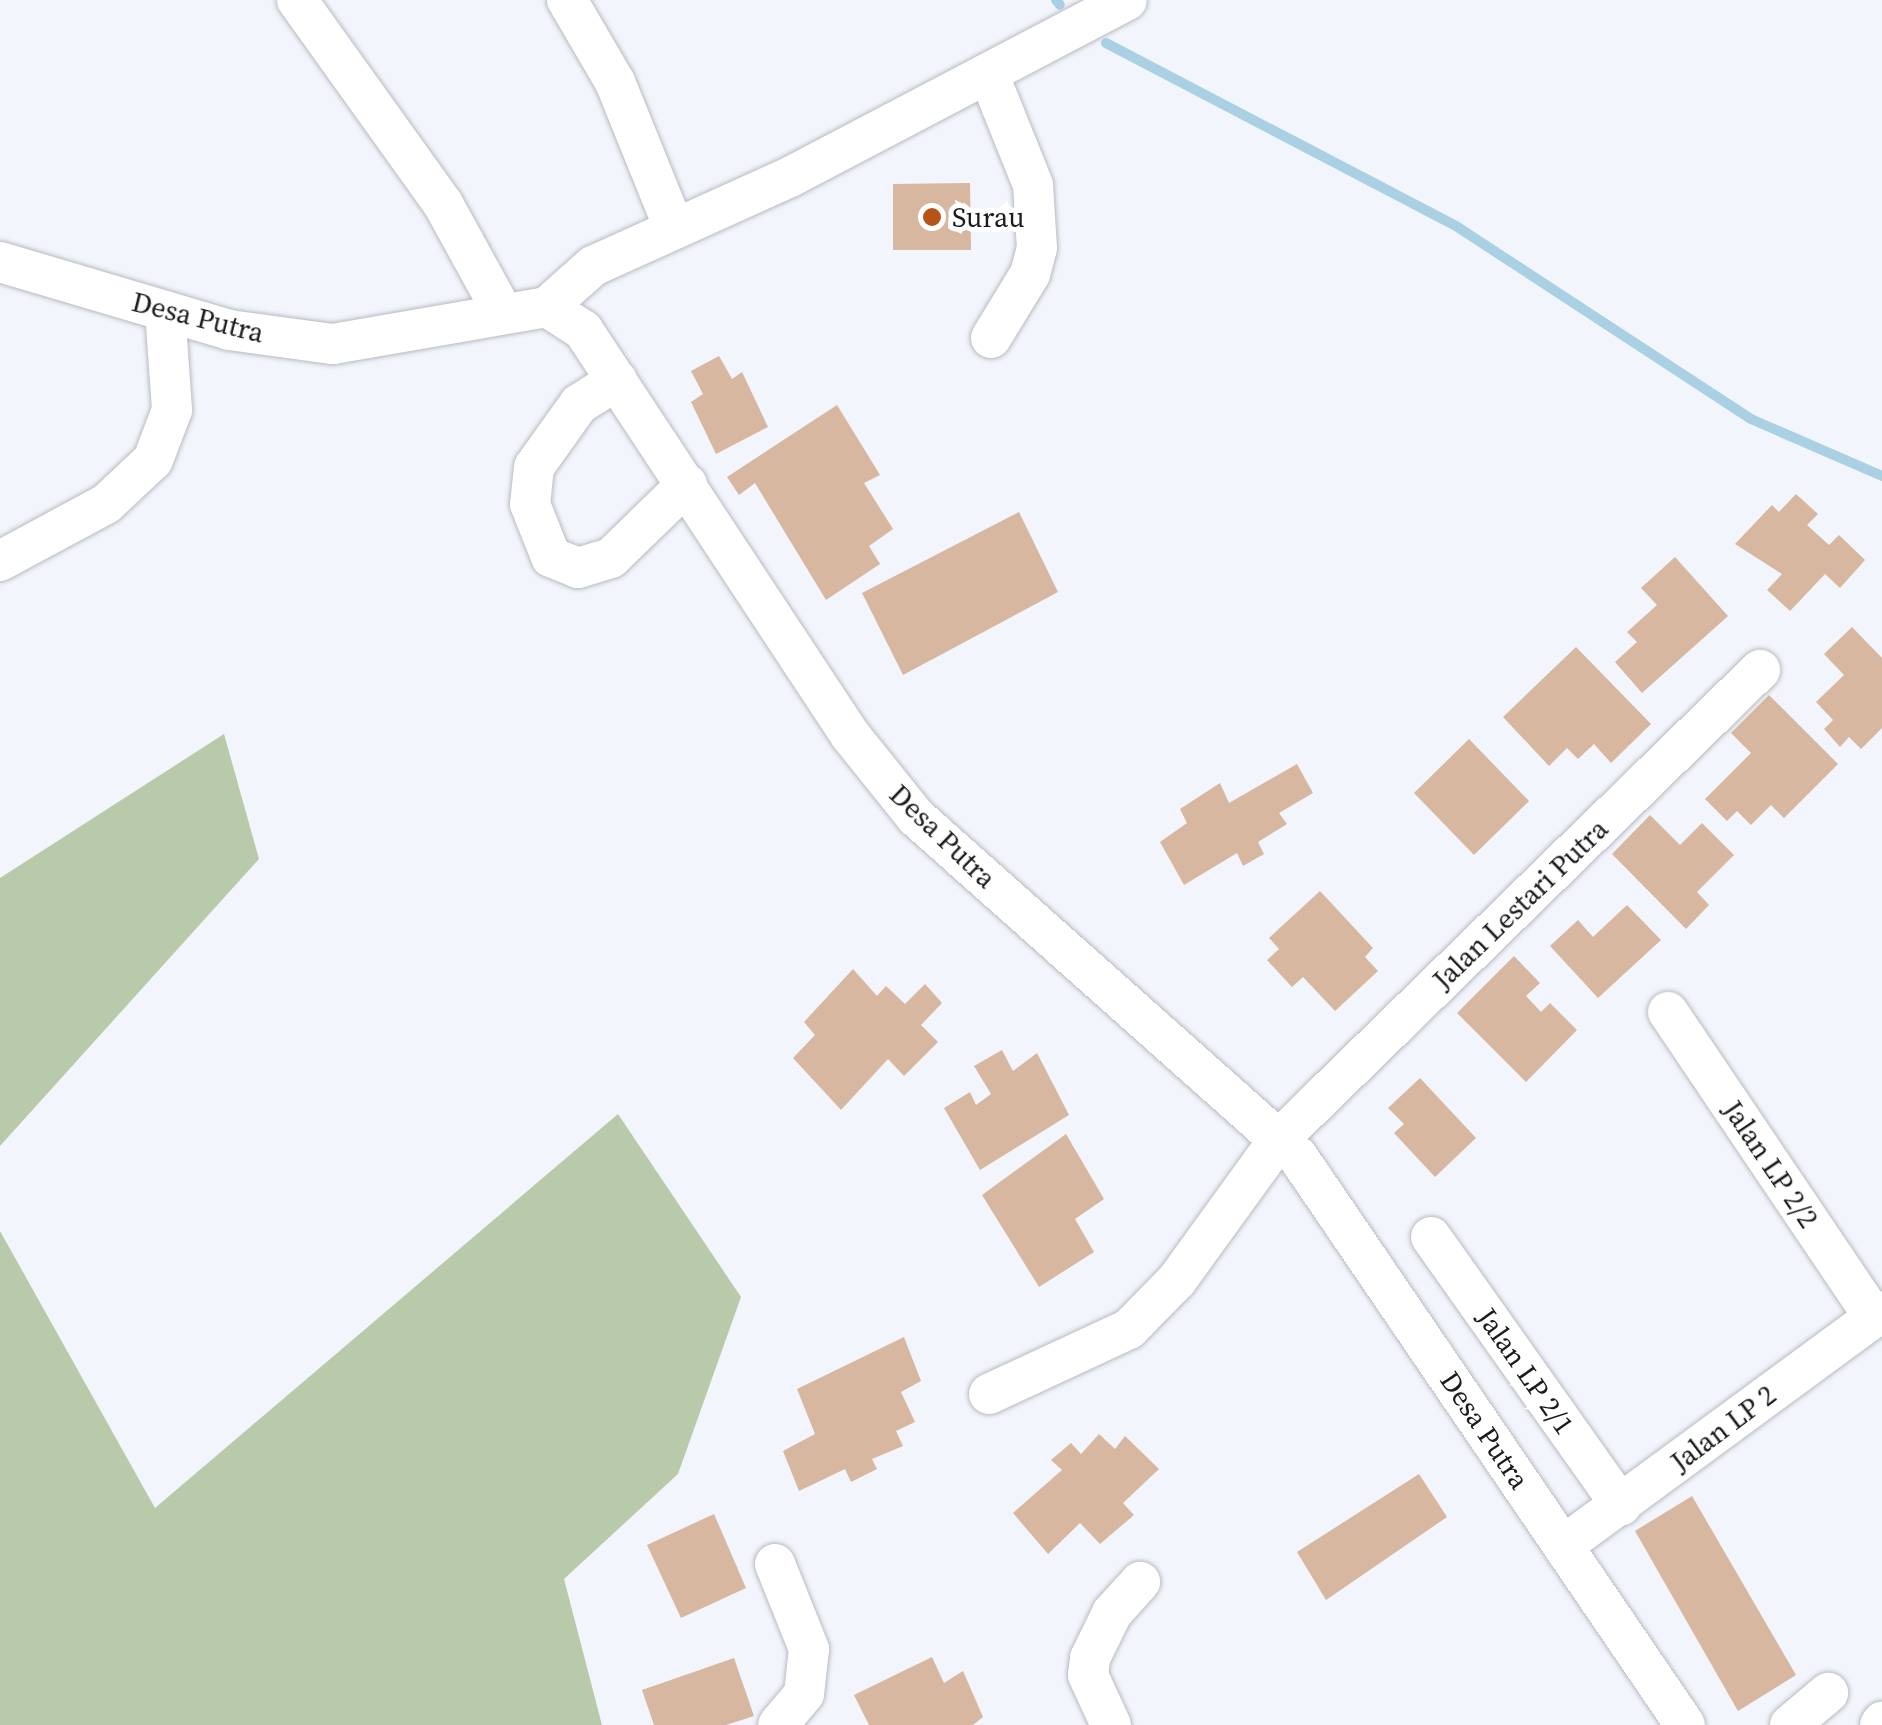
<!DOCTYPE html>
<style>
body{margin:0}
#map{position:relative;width:1882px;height:1725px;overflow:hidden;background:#f2f5fc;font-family:"Source Serif 4",serif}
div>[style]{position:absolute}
.green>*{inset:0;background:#b9caab}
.stream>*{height:10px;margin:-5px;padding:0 5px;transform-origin:5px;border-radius:5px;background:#a9d0e3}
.building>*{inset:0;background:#d7b79f}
.roads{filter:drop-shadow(0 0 2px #b8bac2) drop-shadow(0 0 2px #b8bac2)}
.minor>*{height:40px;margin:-20px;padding:0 20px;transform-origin:20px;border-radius:20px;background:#fff}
.dots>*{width:28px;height:28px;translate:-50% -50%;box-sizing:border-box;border:5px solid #fff;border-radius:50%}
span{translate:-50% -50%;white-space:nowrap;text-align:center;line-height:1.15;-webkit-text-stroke:10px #fff;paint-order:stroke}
.poi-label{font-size:28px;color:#1a1b1d}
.left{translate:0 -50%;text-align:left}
.street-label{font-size:28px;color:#1a1b1d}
</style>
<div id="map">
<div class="green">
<div style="clip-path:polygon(224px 734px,259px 859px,0 1146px,0 878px)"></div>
<div style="clip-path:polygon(618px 1114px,741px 1297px,678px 1474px,564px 1579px,602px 1725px,0 1725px,0 1231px,155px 1508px)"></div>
</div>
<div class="stream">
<div style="left:1056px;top:0;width:6px;rotate:51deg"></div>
<div style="left:1106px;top:43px;width:395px;rotate:27.6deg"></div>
<div style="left:1456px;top:226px;width:353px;rotate:33.2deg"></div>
<div style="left:1751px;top:419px;width:143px;rotate:23.5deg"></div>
</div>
<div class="building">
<div style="clip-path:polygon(970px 183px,971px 250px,893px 250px,893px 184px)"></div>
<div style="clip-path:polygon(719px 356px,732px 379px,742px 372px,768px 427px,716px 454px,691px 402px,703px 394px,691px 371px)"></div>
<div style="clip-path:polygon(837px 405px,880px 475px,864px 483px,893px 529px,869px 546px,880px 564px,826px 600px,755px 483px,739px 495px,727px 477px)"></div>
<div style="clip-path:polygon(1796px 494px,1818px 514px,1807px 525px,1829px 545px,1839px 535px,1865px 560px,1840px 588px,1825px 574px,1790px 611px,1767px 590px,1782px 574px,1735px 544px,1772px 505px,1779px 512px)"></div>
<div style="clip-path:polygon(1019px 512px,1058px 592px,903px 675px,862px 593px)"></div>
<div style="clip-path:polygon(1675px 557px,1728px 616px,1642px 693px,1615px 662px,1637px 642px,1627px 632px,1657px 605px,1641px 588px)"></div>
<div style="clip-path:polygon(1852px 627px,1882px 658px,1882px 728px,1861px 749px,1849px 737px,1840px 747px,1824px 729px,1833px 720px,1816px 702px,1844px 675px,1824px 654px)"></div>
<div style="clip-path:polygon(1576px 647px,1651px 724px,1611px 763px,1594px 744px,1578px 759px,1567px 748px,1549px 766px,1503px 717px)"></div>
<div style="clip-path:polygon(1769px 695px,1838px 764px,1784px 818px,1771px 805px,1751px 825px,1737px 811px,1727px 821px,1705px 799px,1751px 753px,1731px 733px)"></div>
<div style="clip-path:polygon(1469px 739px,1529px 801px,1474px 855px,1414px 793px)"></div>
<div style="clip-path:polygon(1297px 764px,1313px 793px,1279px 813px,1287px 824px,1258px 842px,1264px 854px,1243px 866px,1237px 853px,1184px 885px,1160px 842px,1187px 823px,1180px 809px,1220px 783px,1229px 803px)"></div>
<div style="clip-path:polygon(1650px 815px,1680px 845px,1702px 823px,1734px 855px,1697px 892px,1709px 905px,1686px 929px,1612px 854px)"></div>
<div style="clip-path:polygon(1320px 891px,1373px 948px,1365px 957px,1378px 971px,1335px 1011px,1303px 977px,1292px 987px,1267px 960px,1279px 949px,1269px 938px)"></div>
<div style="clip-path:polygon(1627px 905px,1661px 940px,1598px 998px,1550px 946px,1578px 920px,1593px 937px)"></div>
<div style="clip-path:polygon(1514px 956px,1540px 983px,1526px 996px,1541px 1012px,1550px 1003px,1577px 1030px,1526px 1082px,1457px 1013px)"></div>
<div style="clip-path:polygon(853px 969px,877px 996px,886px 986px,905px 1004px,925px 984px,942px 1003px,921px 1025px,938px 1042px,904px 1076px,888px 1059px,841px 1110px,793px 1058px,815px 1035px,804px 1022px)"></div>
<div style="clip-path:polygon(1002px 1050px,1013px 1071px,1037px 1053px,1069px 1115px,980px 1170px,944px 1108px,970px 1092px,976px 1105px,991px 1094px,974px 1066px)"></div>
<div style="clip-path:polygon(1420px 1078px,1476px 1138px,1435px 1177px,1394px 1133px,1404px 1124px,1388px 1108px)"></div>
<div style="clip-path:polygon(1066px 1134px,1104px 1199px,1075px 1219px,1094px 1252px,1039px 1287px,982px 1195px)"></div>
<div style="clip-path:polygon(904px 1337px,921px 1381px,901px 1392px,915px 1422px,896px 1431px,903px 1446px,872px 1459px,877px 1469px,851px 1482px,845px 1469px,799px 1491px,783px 1451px,815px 1434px,797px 1389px)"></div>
<div style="clip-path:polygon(1099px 1434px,1115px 1449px,1125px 1436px,1159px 1469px,1123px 1503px,1134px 1515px,1100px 1544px,1080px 1523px,1048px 1554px,1013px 1513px,1062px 1470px,1051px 1460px,1071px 1443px,1081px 1454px)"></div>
<div style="clip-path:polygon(1419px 1474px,1447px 1517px,1326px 1600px,1297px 1552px)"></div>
<div style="clip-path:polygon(1692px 1496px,1796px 1675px,1738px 1711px,1635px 1531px)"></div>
<div style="clip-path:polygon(714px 1514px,746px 1588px,681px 1618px,647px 1545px)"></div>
<div style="clip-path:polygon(932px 1657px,944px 1683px,963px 1671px,983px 1717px,973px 1725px,869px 1725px,854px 1695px)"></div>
<div style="clip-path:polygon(734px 1658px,754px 1716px,726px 1725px,654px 1725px,642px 1690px)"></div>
</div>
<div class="roads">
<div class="minor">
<div style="left:297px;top:0;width:251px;rotate:54.4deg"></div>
<div style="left:443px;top:204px;width:124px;rotate:61.2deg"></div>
<div style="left:567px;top:0;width:95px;rotate:59.7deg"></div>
<div style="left:615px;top:82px;width:157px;rotate:68deg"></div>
<div style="left:988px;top:73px;width:121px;rotate:68.1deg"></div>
<div style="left:1033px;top:185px;width:63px;rotate:86.4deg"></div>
<div style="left:1037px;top:248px;width:27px;rotate:105deg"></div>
<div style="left:1030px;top:274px;width:75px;rotate:121.4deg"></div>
<div style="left:0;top:262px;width:239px;rotate:16.5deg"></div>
<div style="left:229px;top:330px;width:105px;rotate:7.7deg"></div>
<div style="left:333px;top:344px;width:217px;rotate:-9.8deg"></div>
<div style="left:547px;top:307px;width:43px;rotate:32.6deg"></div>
<div style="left:583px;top:330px;width:486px;rotate:56.6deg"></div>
<div style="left:851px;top:736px;width:104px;rotate:51.3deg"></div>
<div style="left:916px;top:817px;width:511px;rotate:41.67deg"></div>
<div style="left:1298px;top:1157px;width:687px;rotate:55.73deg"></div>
<div style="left:547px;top:307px;width:62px;rotate:-41.7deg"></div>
<div style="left:593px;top:266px;width:218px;rotate:-24.3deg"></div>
<div style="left:792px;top:176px;width:378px;rotate:-27.7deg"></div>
<div style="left:617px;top:380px;width:45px;rotate:147.7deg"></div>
<div style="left:579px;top:404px;width:77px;rotate:125.5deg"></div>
<div style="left:534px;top:467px;width:37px;rotate:96deg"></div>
<div style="left:530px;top:504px;width:57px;rotate:68.4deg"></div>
<div style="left:551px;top:557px;width:29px;rotate:22deg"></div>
<div style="left:578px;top:568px;width:34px;rotate:-17deg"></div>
<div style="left:611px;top:558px;width:106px;rotate:-44.2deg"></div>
<div style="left:0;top:561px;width:120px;rotate:-28.3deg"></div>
<div style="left:106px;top:504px;width:64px;rotate:-43.1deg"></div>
<div style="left:153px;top:460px;width:53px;rotate:-69.2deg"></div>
<div style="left:172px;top:410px;width:99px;rotate:-94deg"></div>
<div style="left:1668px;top:1012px;width:368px;rotate:56deg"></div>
<div style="left:1431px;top:1237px;width:329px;rotate:54.7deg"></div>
<div style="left:989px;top:1394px;width:154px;rotate:-24.9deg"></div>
<div style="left:1129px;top:1329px;width:69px;rotate:-45.6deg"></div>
<div style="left:1177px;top:1280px;width:174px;rotate:-54.1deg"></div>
<div style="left:1279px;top:1139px;width:672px;rotate:-44.28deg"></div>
<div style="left:1564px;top:1545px;width:395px;rotate:-36.3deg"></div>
<div style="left:775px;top:1564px;width:92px;rotate:68.2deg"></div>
<div style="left:809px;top:1649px;width:45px;rotate:96.3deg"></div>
<div style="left:804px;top:1694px;width:40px;rotate:130deg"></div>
<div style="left:1111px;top:1725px;width:55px;rotate:-114.7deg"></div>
<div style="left:1088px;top:1675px;width:17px;rotate:-83deg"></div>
<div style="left:1090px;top:1658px;width:50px;rotate:-63.9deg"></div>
<div style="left:1112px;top:1613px;width:42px;rotate:-47.9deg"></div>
<div style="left:1790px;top:1725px;width:50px;rotate:-40.1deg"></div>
<div style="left:1880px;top:1725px;width:4px;rotate:-56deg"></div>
</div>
</div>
<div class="dots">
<div style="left:932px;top:217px;background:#b55319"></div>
</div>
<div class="poi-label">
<span class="left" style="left:952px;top:217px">Surau</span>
</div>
<div class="street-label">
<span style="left:198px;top:317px;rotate:14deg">Desa Putra</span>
<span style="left:943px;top:836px;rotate:44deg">Desa Putra</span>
<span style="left:1520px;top:904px;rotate:-44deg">Jalan Lestari Putra</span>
<span style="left:1771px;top:1164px;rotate:56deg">Jalan LP 2/2</span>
<span style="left:1526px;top:1371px;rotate:55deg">Jalan LP 2/1</span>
<span style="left:1723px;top:1428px;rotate:-37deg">Jalan LP 2</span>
<span style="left:1485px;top:1430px;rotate:56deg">Desa Putra</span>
</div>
</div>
